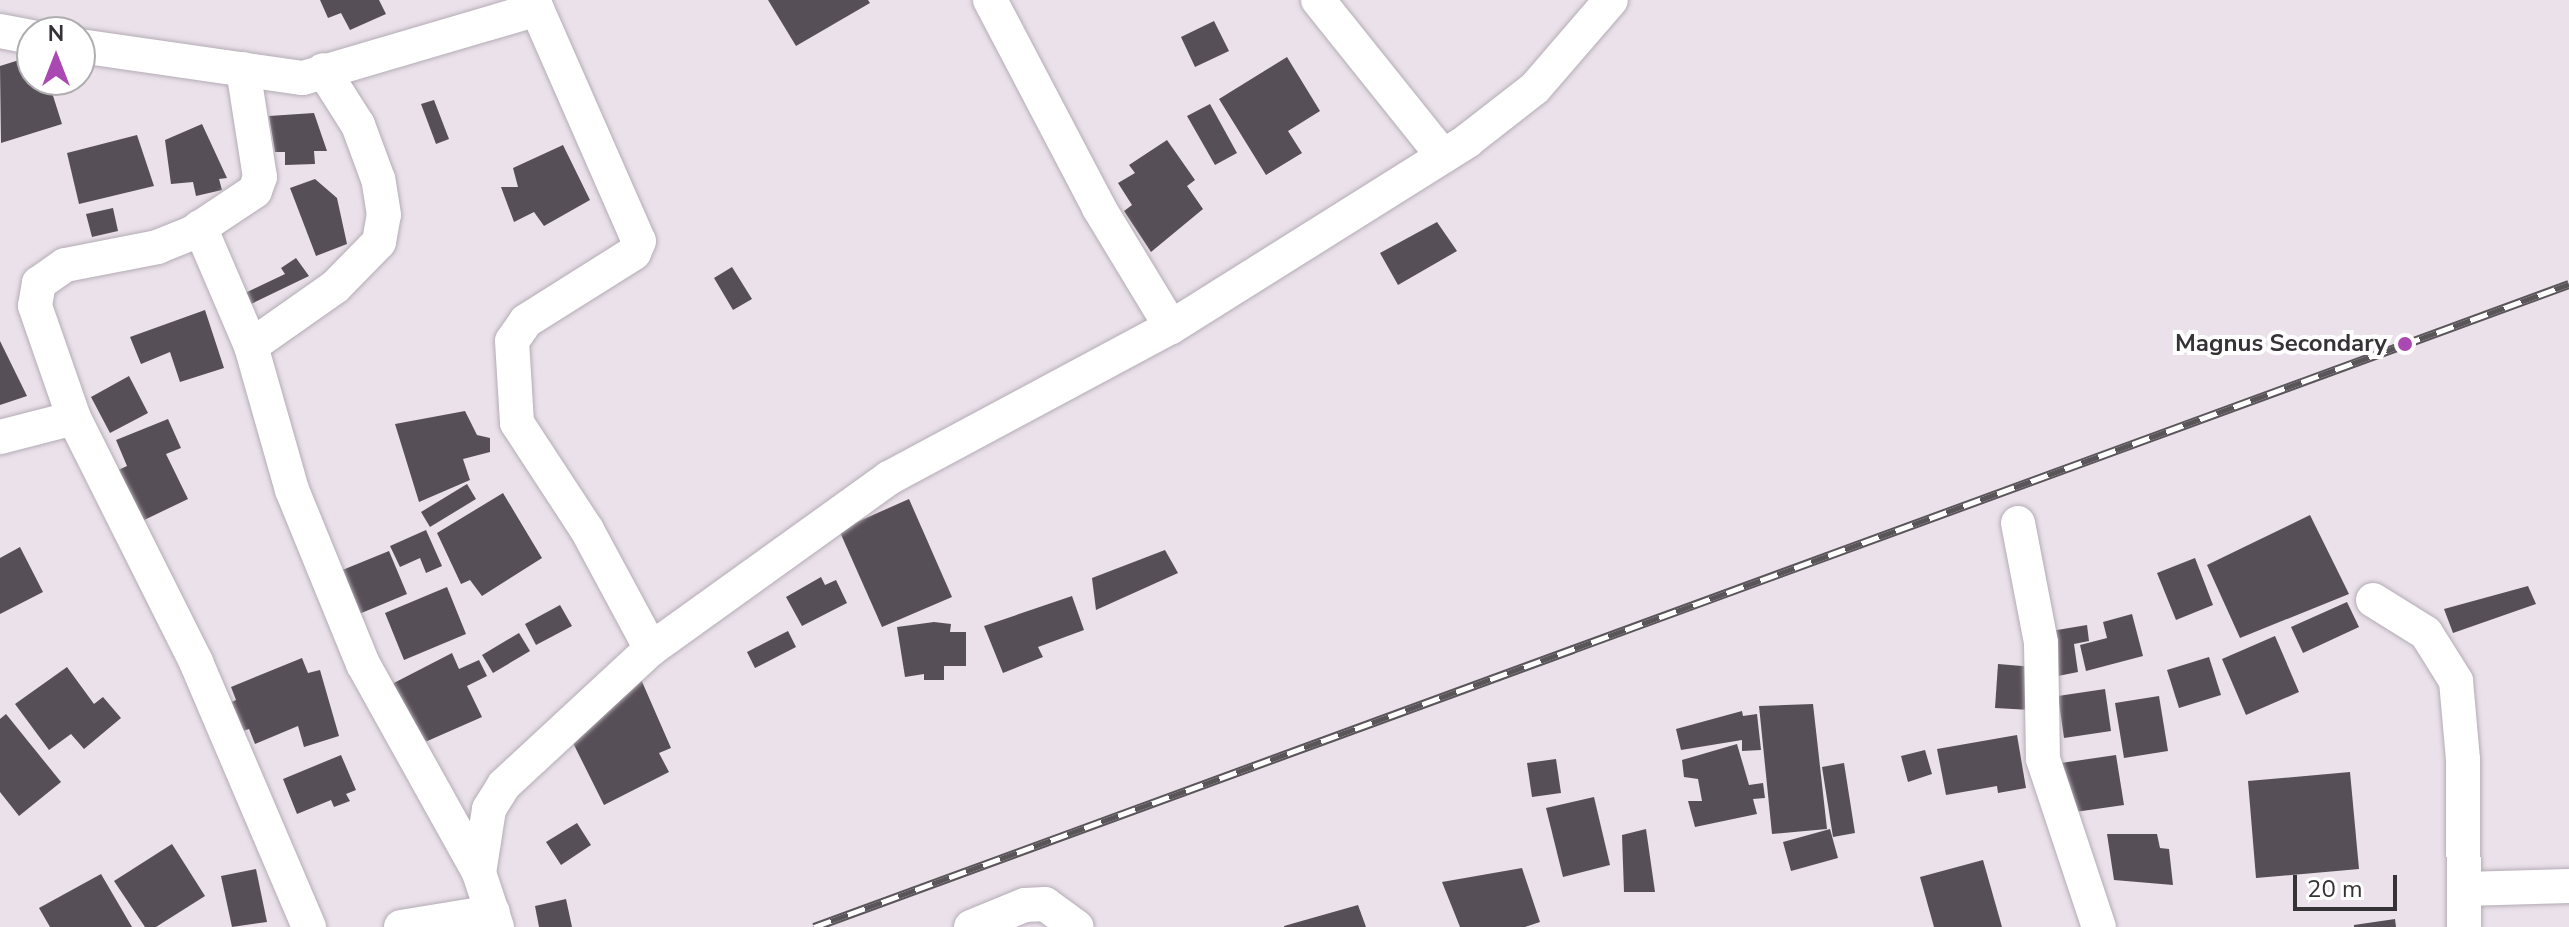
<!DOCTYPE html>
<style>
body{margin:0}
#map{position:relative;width:2569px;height:927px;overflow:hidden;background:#eae1ea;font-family:"Nunito Sans",sans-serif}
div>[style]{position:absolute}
.building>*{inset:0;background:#574f57}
.roads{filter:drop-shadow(0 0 2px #b4acb5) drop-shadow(0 0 2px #b4acb5)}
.minor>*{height:34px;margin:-17px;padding:0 17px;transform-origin:17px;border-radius:17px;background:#fff}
.rail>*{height:9px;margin-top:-4.5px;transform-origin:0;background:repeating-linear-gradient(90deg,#fff 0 18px,#595559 0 36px);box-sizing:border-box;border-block:2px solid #595559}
.dots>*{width:22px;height:22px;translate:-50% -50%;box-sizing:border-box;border:4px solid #fff;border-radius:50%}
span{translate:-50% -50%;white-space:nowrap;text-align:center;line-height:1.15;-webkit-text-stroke:8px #fff;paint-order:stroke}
.poi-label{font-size:24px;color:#363336;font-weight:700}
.right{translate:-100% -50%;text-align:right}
.north{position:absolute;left:16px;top:16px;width:80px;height:80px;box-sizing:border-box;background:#fff;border:2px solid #afadaf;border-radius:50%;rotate:0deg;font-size:22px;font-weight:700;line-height:32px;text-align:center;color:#363336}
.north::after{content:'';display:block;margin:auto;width:28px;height:36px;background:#a949b1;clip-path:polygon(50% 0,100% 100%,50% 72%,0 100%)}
.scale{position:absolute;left:2293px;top:875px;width:104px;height:36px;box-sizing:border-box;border:4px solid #363336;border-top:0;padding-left:10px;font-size:24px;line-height:28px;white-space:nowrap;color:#363336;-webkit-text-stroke:6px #fff;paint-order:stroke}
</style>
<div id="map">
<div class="building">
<div style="clip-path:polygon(320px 0,379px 0,386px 14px,350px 30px,341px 13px,328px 18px)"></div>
<div style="clip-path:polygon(768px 0,868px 0,870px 3px,796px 46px)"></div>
<div style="clip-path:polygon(1214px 21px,1229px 51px,1195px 67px,1181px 37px)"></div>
<div style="clip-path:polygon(32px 56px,32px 80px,48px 80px,62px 124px,1px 143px,0 66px)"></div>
<div style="clip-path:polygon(1287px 57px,1320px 111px,1288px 131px,1302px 153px,1266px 175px,1219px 99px)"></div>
<div style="clip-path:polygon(434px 100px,449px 139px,436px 144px,421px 104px)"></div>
<div style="clip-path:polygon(1210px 104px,1237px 153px,1215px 165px,1187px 116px)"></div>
<div style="clip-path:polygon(314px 113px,327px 151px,314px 151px,315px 164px,285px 165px,285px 152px,275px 152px,269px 116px)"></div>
<div style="clip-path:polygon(202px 124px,227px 178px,219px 179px,222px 190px,196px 196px,193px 182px,171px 184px,165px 140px)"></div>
<div style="clip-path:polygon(137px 135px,154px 186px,79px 204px,67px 153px)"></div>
<div style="clip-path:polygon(1167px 140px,1195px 180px,1187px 186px,1203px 209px,1151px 252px,1124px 211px,1132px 205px,1118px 183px,1135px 173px,1129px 165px)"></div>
<div style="clip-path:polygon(563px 145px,590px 200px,544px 226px,534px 212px,514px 222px,501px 187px,518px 187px,513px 168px)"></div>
<div style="clip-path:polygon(315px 179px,337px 198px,347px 244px,316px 256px,290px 188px)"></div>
<div style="clip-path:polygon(113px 208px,118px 231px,92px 237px,86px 214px)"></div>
<div style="clip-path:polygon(1437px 222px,1457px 251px,1398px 285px,1380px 253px)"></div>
<div style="clip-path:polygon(296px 258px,309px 276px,247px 306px,241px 295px,285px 274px,281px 268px)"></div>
<div style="clip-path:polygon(732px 267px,752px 299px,733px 310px,714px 278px)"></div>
<div style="clip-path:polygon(205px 310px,224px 368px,180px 382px,170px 352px,141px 364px,130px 337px)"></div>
<div style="clip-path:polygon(0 341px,27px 396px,0 405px)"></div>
<div style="clip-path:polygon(129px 376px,148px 413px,110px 433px,91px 397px)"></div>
<div style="clip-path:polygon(465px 411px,477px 435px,490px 438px,490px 452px,463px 459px,470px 480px,419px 502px,395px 424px)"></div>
<div style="clip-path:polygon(168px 419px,181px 448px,166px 454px,188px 499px,140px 522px,116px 471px,127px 466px,116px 440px)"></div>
<div style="clip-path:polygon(467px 484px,476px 499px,430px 527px,421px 512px)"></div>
<div style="clip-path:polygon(503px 493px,542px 558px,482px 596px,470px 580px,461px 584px,437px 533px)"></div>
<div style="clip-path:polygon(909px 499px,952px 597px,882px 627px,839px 530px)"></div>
<div style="clip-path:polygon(2310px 515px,2349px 594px,2240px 638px,2207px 565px)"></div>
<div style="clip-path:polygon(426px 530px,442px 566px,426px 573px,420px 558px,400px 567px,390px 546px)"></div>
<div style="clip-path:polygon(20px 547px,43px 592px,0 614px,0 558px)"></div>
<div style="clip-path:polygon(1165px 550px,1178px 573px,1096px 610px,1092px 578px)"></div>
<div style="clip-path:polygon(389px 551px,407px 594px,359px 614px,340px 571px)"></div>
<div style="clip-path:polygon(2195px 558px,2213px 605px,2176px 620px,2157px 573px)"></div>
<div style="clip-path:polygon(821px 577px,825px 585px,836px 580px,847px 603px,802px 626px,786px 597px)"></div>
<div style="clip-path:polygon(2528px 586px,2536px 604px,2453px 633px,2444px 609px)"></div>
<div style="clip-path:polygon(447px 587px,466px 634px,404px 660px,385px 613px)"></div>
<div style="clip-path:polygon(1072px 596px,1084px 630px,1038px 647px,1043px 657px,1003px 673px,984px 626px)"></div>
<div style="clip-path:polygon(2347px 602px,2359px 627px,2303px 653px,2291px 627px)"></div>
<div style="clip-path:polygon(560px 605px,572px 626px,536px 645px,525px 624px)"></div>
<div style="clip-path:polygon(2132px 614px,2143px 656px,2086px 671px,2080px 645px,2107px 638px,2103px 622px)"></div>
<div style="clip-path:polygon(934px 622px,951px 624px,950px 632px,966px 632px,966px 666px,944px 666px,944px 680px,924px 680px,924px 674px,905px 677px,897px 627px)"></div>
<div style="clip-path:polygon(2087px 625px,2089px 641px,2074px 644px,2078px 672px,2058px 676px,2045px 632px)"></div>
<div style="clip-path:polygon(788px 631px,796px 647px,755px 668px,747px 652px)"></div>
<div style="clip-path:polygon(519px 633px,530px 651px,493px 673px,482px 655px)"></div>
<div style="clip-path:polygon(2275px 636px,2299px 692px,2246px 715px,2222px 659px)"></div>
<div style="clip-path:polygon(452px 653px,459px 669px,479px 660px,487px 676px,467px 686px,482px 717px,416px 746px,390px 685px)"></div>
<div style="clip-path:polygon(2209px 657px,2221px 695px,2179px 708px,2167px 670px)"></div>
<div style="clip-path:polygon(302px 658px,308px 673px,320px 670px,339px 736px,304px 747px,298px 726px,255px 744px,249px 729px,240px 732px,229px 703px,236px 700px,231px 687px)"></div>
<div style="clip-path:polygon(1998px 664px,2034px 667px,2031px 710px,1995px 708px)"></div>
<div style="clip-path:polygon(67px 667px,94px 704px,103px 697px,121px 718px,84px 749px,71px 734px,49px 750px,15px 704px)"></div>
<div style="clip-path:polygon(640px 677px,671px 748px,659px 753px,669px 772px,604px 805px,568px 733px)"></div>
<div style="clip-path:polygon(2105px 689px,2111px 731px,2064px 738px,2058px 696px)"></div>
<div style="clip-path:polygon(2159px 696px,2168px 751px,2124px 758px,2115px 703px)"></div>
<div style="clip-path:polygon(1813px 704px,1827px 829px,1772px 834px,1759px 706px)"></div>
<div style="clip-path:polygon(1742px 711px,1743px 716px,1757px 714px,1761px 750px,1742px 751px,1742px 740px,1681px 750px,1676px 729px)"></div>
<div style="clip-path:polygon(6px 714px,61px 782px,19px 816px,0 792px,0 719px)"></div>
<div style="clip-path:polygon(2017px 735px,2026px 788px,1998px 793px,1997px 786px,1946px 795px,1937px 749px)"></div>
<div style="clip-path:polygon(1737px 744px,1749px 785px,1763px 783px,1765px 798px,1753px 799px,1757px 814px,1695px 827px,1688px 801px,1702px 801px,1698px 779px,1684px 777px,1682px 760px)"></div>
<div style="clip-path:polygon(1925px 750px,1932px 774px,1908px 782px,1901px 756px)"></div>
<div style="clip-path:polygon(341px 755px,356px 790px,346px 794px,350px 801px,334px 807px,331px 800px,297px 814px,283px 779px)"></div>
<div style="clip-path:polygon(2116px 755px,2124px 805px,2068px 813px,2061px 763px)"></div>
<div style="clip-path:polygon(1556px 759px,1561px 793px,1532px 797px,1527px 763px)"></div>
<div style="clip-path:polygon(1844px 763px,1855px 833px,1833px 837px,1822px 767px)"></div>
<div style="clip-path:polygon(2350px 772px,2359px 869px,2256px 878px,2248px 781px)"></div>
<div style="clip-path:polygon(1594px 797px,1610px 865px,1563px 877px,1546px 808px)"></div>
<div style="clip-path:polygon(577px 823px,591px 845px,561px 865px,546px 842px)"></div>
<div style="clip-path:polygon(1646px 829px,1655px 892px,1624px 892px,1622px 835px)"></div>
<div style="clip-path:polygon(1830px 829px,1838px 858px,1791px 871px,1783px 842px)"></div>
<div style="clip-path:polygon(2107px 834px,2157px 834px,2160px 848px,2169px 849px,2173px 885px,2114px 880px)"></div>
<div style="clip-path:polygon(172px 844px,205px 896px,156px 927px,145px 927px,114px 881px)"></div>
<div style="clip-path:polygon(1983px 860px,2002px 927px,1934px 927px,1920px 877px)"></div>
<div style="clip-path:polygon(1522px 868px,1540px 922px,1525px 927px,1460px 927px,1442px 882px)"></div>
<div style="clip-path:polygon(256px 869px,267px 922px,232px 927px,221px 876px)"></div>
<div style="clip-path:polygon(101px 874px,132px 927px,50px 927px,39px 908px)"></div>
<div style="clip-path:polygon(566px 899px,572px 927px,539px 927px,535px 906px)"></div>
<div style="clip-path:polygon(1358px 905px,1366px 927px,1284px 927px,1284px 926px)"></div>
<div style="clip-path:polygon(2395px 919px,2396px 927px,2354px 927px,2354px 925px)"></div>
</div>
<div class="roads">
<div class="minor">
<div style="left:533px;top:0;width:263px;rotate:66.3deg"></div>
<div style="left:639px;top:241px;width:13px;rotate:113deg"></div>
<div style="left:634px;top:253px;width:128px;rotate:147.8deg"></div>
<div style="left:526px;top:321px;width:24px;rotate:125deg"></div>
<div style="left:512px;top:341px;width:82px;rotate:86.5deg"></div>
<div style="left:517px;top:423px;width:128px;rotate:56.8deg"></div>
<div style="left:587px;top:530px;width:135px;rotate:61.7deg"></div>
<div style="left:990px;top:0;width:235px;rotate:62.3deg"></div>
<div style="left:1099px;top:208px;width:139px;rotate:58.8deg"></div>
<div style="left:1318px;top:0;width:200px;rotate:51.3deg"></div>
<div style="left:0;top:31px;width:33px;rotate:11deg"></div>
<div style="left:80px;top:46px;width:225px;rotate:8.2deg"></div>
<div style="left:303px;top:78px;width:244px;rotate:-16.4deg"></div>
<div style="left:243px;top:69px;width:109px;rotate:81.1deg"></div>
<div style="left:260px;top:177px;width:15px;rotate:110deg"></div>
<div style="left:255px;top:191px;width:76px;rotate:146.3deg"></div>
<div style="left:192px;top:233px;width:37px;rotate:158deg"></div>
<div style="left:158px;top:247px;width:95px;rotate:169deg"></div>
<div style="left:65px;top:265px;width:32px;rotate:145deg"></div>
<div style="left:39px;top:283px;width:23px;rotate:100deg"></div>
<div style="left:35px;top:306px;width:119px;rotate:70.8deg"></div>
<div style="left:74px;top:418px;width:273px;rotate:63.4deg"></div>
<div style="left:196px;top:662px;width:288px;rotate:66.9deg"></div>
<div style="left:200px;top:227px;width:129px;rotate:66.8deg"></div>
<div style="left:251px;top:346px;width:150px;rotate:74.1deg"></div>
<div style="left:292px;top:490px;width:188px;rotate:67.8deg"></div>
<div style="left:363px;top:664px;width:238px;rotate:60.9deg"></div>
<div style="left:251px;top:346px;width:103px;rotate:-35.1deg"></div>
<div style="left:335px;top:287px;width:63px;rotate:-45.6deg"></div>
<div style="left:379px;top:242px;width:27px;rotate:-80deg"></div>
<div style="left:384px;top:215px;width:36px;rotate:-99deg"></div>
<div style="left:378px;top:179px;width:58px;rotate:-110.3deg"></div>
<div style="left:358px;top:125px;width:65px;rotate:-122.5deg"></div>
<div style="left:0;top:437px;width:76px;rotate:-14.4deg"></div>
<div style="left:2018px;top:523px;width:122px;rotate:79.1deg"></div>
<div style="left:2041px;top:643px;width:116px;rotate:89deg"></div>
<div style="left:2043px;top:759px;width:177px;rotate:71.6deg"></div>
<div style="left:2373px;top:600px;width:62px;rotate:31.9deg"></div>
<div style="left:2426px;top:633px;width:57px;rotate:58deg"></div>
<div style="left:2456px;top:681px;width:79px;rotate:84.9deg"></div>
<div style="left:2463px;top:760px;width:167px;rotate:89.7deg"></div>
<div style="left:2464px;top:889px;width:105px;rotate:-1.6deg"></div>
<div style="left:401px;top:927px;width:93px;rotate:-9.3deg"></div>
<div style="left:497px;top:927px;width:57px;rotate:-108.4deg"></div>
<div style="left:479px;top:873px;width:65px;rotate:-81.1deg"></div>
<div style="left:489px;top:809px;width:28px;rotate:-58deg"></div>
<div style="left:504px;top:785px;width:200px;rotate:-42.8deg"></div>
<div style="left:651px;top:649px;width:293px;rotate:-35.7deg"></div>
<div style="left:889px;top:478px;width:320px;rotate:-28.2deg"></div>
<div style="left:1171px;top:327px;width:350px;rotate:-32.1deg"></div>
<div style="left:1467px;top:141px;width:86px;rotate:-37.9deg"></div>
<div style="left:1535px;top:88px;width:116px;rotate:-49.2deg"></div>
<div style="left:971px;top:927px;width:58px;rotate:-22.2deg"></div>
<div style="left:1025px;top:905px;width:20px;rotate:-3deg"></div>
<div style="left:1045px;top:904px;width:39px;rotate:36deg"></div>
</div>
</div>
<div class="rail">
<div style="left:814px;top:927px;width:1869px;rotate:-20.12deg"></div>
</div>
<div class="dots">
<div style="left:2405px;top:344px;background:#a949b1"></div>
</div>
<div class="poi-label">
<span class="right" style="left:2387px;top:344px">Magnus Secondary</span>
</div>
<div class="north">N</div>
<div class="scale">20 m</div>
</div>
